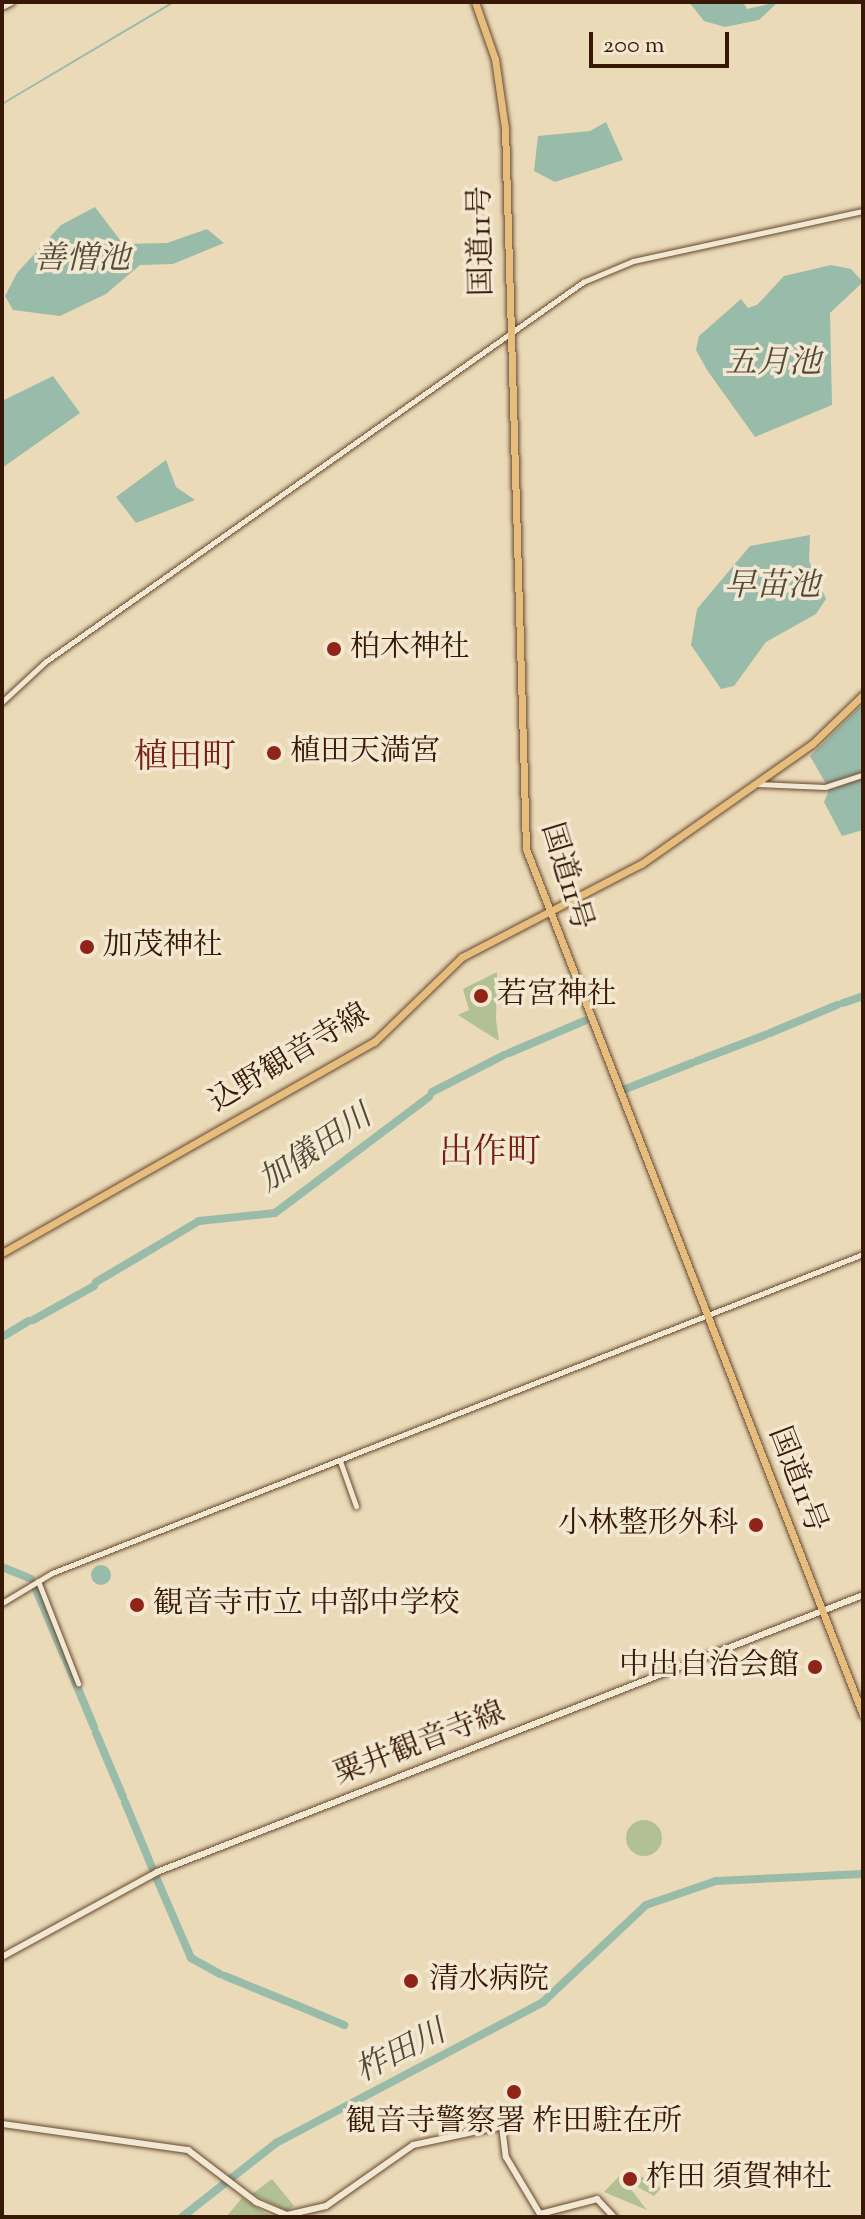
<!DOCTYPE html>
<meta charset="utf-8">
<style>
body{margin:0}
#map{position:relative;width:865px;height:2219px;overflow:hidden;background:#ebdab7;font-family:"Sorts Mill Goudy","Noto Serif JP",serif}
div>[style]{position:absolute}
.green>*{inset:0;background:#b2c193}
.round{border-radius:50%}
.water>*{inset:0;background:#99bba9}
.stream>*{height:2px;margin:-1px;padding:0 1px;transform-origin:1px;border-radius:1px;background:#99bba9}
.river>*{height:8px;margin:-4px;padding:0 4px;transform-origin:4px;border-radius:4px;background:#99bba9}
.roads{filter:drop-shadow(0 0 2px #654832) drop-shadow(0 0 2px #654832)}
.tertiary>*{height:5px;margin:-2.5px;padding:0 2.5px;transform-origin:2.5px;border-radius:2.5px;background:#f2e7d0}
.secondary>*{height:6px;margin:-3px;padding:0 3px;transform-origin:3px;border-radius:3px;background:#f2e7d0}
.primary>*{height:7px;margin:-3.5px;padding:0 3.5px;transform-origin:3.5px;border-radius:3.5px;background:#e6bd7c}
.trunk>*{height:7px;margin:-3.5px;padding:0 3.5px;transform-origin:3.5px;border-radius:3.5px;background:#e6bd7c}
.dots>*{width:22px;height:22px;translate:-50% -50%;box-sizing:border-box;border:4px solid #f2e7d0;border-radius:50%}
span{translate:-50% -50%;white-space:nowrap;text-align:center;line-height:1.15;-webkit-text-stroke:7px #f2e7d0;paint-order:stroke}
.street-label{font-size:30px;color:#381806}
.poi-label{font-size:30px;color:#381806}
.left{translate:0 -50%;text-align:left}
.right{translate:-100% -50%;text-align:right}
.water-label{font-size:32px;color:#554937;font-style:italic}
.quarter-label{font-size:34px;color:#7a1f14}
.frame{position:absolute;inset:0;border:4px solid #381806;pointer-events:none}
.scale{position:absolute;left:589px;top:32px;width:140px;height:36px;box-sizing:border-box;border:4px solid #381806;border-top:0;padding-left:10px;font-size:24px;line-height:28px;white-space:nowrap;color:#381806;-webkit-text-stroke:6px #f2e7d0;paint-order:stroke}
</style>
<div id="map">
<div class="green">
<div style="clip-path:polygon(497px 972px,496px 1020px,499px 1041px,458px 1015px,469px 1010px,463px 989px)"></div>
<div class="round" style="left:626px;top:1820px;width:36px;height:36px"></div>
<div style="clip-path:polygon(627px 2168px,661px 2188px,654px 2196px,623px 2179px,647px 2210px,604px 2192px)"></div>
<div style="clip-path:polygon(272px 2179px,294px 2206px,287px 2211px,252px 2194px)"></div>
<div style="clip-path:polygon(242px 2198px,265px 2213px,277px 2217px,226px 2217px)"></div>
</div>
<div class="water">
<div style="clip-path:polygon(689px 2px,743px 2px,747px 9px,778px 2px,759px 20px,725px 27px,704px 21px)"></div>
<div style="clip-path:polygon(606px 122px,623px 160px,555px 182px,534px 171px,538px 136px,590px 131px)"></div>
<div style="clip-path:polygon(95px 207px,123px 244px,167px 243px,207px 229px,224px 243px,173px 264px,140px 265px,106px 294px,60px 316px,13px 310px,5px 296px,17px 273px,61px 225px)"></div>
<div style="clip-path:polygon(831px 265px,851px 269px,863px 282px,830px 313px,832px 405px,755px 437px,707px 370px,696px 350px,699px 336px,741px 299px,748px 308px,757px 305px,784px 276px)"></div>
<div style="clip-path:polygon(53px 376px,80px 413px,2px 468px,2px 401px)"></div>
<div style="clip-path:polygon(166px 460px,176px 487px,195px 500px,136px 523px,116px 497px)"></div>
<div style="clip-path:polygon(810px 535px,809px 561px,826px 599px,816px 614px,766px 642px,734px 686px,721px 689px,691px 645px,697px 609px,750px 546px)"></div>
<div style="clip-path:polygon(863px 704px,863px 772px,826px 784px,810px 756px)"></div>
<div style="clip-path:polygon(863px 778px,863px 830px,842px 836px,824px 802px,829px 790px)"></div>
<div class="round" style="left:91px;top:1565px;width:20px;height:20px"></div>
</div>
<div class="stream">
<div style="left:2px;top:104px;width:200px;rotate:-30.7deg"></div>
</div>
<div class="river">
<div style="left:843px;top:1003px;width:21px;rotate:-19deg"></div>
<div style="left:770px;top:1033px;width:73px;rotate:-22.7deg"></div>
<div style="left:509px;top:1053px;width:82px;rotate:-23.1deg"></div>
<div style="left:697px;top:1061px;width:73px;rotate:-20.9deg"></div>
<div style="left:623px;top:1090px;width:74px;rotate:-21.4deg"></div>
<div style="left:432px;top:1092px;width:81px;rotate:-27.2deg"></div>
<div style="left:96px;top:1282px;width:120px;rotate:-30.6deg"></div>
<div style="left:199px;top:1221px;width:76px;rotate:-6deg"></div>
<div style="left:275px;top:1213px;width:193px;rotate:-37deg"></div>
<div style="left:33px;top:1320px;width:70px;rotate:-29.1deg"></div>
<div style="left:2px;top:1337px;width:31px;rotate:-31deg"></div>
<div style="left:2px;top:1567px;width:31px;rotate:22deg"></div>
<div style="left:35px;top:1587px;width:75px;rotate:67.2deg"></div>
<div style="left:66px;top:1660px;width:73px;rotate:67.3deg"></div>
<div style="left:96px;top:1733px;width:69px;rotate:67.1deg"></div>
<div style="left:125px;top:1802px;width:74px;rotate:67.6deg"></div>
<div style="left:156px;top:1877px;width:88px;rotate:66.6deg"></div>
<div style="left:191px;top:1958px;width:33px;rotate:29deg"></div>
<div style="left:225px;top:1976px;width:66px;rotate:22.3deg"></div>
<div style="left:289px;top:2002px;width:60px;rotate:22.7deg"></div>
<div style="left:182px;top:2217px;width:120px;rotate:-38.2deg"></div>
<div style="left:276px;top:2143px;width:302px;rotate:-27.8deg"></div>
<div style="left:543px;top:2002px;width:141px;rotate:-43.3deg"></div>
<div style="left:646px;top:1905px;width:74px;rotate:-18.9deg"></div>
<div style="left:716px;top:1881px;width:147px;rotate:-2.7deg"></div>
</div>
<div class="roads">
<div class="tertiary">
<div style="left:2px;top:7px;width:11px;rotate:-27deg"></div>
<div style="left:2px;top:702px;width:59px;rotate:-42.9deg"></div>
<div style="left:45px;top:662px;width:659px;rotate:-35.23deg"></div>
<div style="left:583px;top:282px;width:54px;rotate:-22.8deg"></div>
<div style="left:633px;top:261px;width:235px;rotate:-12.3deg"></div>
<div style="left:757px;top:784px;width:68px;rotate:2.5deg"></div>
<div style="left:825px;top:787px;width:40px;rotate:-18deg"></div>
<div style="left:340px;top:1461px;width:48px;rotate:70.4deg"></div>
<div style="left:38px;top:1581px;width:110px;rotate:68.6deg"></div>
<div style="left:2px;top:1603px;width:58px;rotate:-31deg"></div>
<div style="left:52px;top:1573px;width:871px;rotate:-21.47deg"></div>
</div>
<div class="secondary">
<div style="left:2px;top:1957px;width:177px;rotate:-28.7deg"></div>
<div style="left:157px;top:1872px;width:758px;rotate:-21.42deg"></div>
<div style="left:2px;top:2124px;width:188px;rotate:8deg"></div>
<div style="left:188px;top:2150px;width:86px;rotate:37.4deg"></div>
<div style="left:256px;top:2202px;width:34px;rotate:23deg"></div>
<div style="left:287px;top:2215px;width:40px;rotate:-13deg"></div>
<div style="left:326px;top:2206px;width:106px;rotate:-35deg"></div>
<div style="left:413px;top:2145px;width:91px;rotate:-12.1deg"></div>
<div style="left:502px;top:2126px;width:31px;rotate:83deg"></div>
<div style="left:506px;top:2157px;width:66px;rotate:59.2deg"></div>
<div style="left:540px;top:2214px;width:59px;rotate:-14.7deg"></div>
<div style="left:597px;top:2199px;width:25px;rotate:47deg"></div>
</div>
<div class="primary">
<div style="left:2px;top:1253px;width:428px;rotate:-29.6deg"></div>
<div style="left:374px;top:1042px;width:122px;rotate:-44deg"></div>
<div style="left:462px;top:957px;width:202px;rotate:-27.5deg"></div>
<div style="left:641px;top:864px;width:209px;rotate:-35.1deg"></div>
<div style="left:812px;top:744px;width:71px;rotate:-43.9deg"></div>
</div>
<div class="trunk">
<div style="left:475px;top:2px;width:60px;rotate:70.7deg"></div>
<div style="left:495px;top:59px;width:70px;rotate:81.8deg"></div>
<div style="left:505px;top:128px;width:721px;rotate:88.33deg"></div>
<div style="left:526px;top:849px;width:929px;rotate:68.74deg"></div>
</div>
</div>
<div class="dots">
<div style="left:334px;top:649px;background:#8f2418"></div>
<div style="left:274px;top:753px;background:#8f2418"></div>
<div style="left:87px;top:947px;background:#8f2418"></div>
<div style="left:481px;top:996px;background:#8f2418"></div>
<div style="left:756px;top:1525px;background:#8f2418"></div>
<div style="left:137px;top:1605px;background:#8f2418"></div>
<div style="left:815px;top:1667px;background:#8f2418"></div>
<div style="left:411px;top:1981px;background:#8f2418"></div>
<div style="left:514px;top:2092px;background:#8f2418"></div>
<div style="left:630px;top:2179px;background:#8f2418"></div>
</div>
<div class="street-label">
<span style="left:483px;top:241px;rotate:-91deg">国道11号</span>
<span style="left:565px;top:877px;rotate:73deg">国道11号</span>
<span style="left:290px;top:1059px;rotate:-31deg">込野観音寺線</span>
<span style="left:796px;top:1480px;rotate:69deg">国道11号</span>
<span style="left:420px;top:1745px;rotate:-21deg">粟井観音寺線</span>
</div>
<div class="poi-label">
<span class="left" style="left:350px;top:649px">柏木神社</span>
<span class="left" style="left:290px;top:753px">植田天満宮</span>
<span class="left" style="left:103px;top:947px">加茂神社</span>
<span class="left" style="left:497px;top:996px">若宮神社</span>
<span class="right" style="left:738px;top:1525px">小林整形外科</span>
<span class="left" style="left:153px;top:1605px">観音寺市立 中部中学校</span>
<span class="right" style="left:799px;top:1667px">中出自治会館</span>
<span class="left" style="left:429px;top:1981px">清水病院</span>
<span style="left:514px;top:2123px">観音寺警察署 柞田駐在所</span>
<span class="left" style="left:646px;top:2179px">柞田 須賀神社</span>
</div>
<div class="water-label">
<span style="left:82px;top:260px">善憎池</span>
<span style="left:773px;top:364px">五月池</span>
<span style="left:772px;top:587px">早苗池</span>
<span style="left:316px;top:1150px;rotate:-34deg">加儀田川</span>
<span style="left:401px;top:2053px;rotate:-27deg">柞田川</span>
</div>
<div class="quarter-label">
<span style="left:185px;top:759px">植田町</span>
<span style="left:490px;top:1154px">出作町</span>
</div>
<div class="frame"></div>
<div class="scale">200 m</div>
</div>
